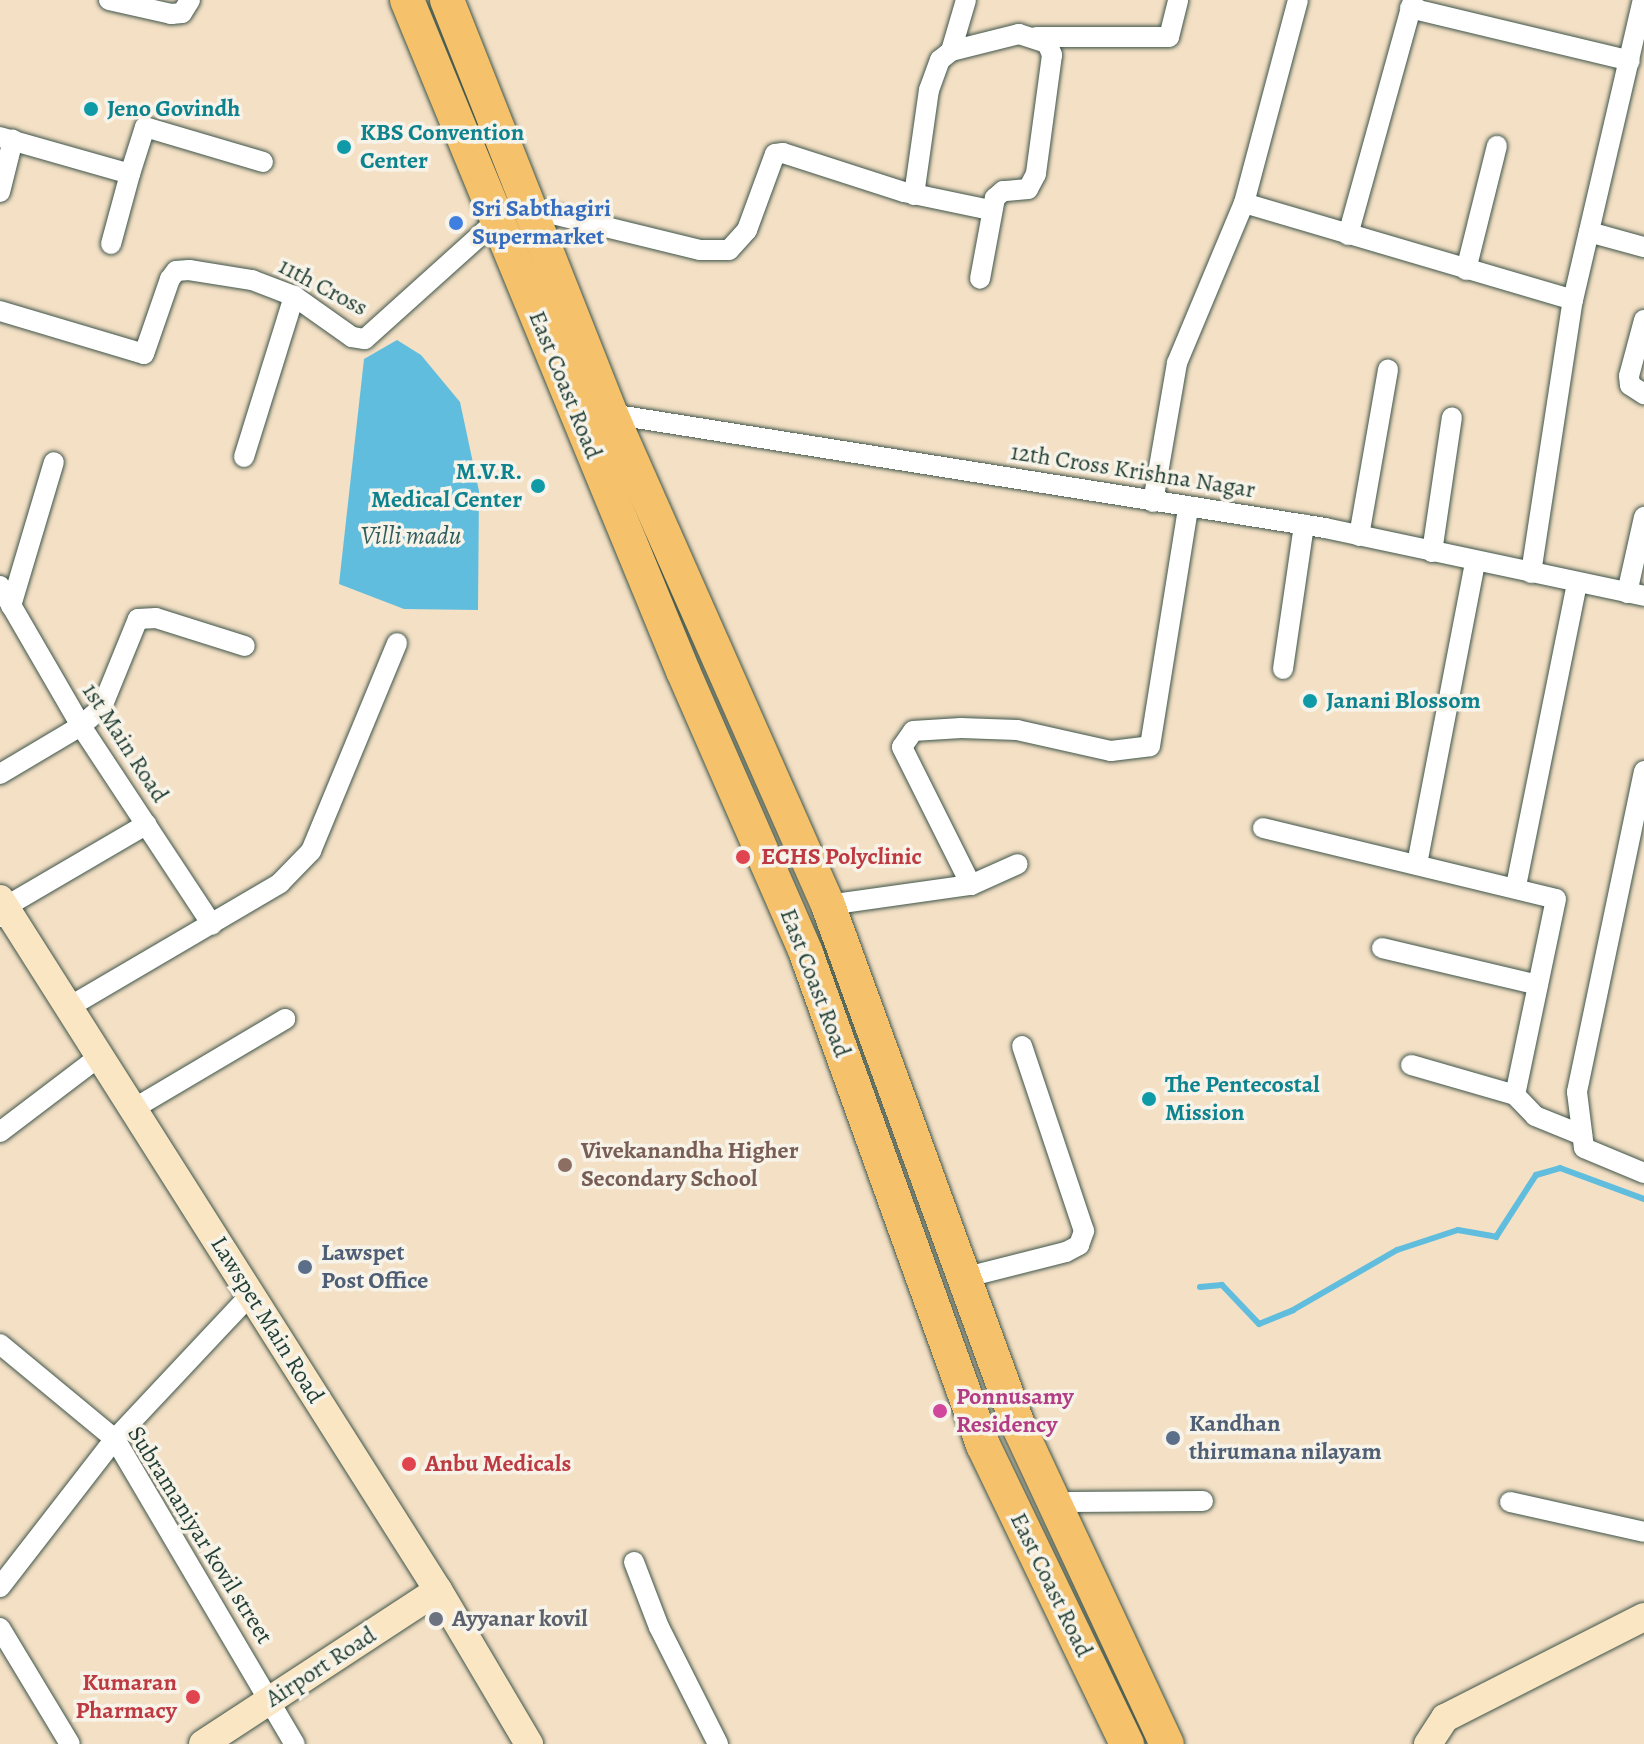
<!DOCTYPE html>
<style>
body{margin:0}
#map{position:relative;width:1644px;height:1744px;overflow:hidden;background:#f4e0c5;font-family:Alegreya,serif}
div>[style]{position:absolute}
.water>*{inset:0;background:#60bdde}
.stream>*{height:6px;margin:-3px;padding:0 3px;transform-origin:3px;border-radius:3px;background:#60bdde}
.roads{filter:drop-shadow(0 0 2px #3f554a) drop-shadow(0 0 2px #3f554a)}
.street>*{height:20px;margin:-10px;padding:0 10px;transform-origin:10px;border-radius:10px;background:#fff}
.secondary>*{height:28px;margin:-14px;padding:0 14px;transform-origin:14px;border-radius:14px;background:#fbe6c4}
.highway>*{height:34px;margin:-17px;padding:0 17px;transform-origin:17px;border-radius:17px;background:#f5c16b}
.dots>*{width:22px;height:22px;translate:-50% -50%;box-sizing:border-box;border:4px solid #f7f3e8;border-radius:50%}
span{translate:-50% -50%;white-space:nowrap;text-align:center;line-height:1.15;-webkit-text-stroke:7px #f7f3e8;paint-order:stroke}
.culture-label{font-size:24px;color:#0d838f;font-weight:700}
.left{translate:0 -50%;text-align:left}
.right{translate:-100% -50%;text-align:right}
.shop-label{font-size:24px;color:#366cbe;font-weight:700}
.street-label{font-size:24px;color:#1f3d34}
.health-label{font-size:24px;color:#be3a42;font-weight:700}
.education-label{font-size:24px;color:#785e54;font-weight:700}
.service-label{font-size:24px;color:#4e5e75;font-weight:700}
.hotel-label{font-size:24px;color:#b23c85;font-weight:700}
.worship-label{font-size:24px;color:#5b616d;font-weight:700}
.water-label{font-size:26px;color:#2f5d5e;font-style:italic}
</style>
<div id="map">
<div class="water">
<div style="clip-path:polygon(397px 340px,421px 355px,460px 402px,479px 491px,478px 610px,404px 609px,339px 584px,364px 359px)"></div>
</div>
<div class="stream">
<div style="left:1200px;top:1287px;width:22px;rotate:-5deg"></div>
<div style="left:1222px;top:1285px;width:54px;rotate:46.5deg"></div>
<div style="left:1259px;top:1324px;width:37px;rotate:-22deg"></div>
<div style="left:1293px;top:1310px;width:120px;rotate:-30deg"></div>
<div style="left:1397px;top:1250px;width:64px;rotate:-18.2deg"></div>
<div style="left:1458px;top:1230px;width:39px;rotate:10deg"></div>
<div style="left:1496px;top:1237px;width:74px;rotate:-57.2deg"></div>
<div style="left:1536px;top:1175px;width:25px;rotate:-16deg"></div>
<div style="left:1560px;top:1168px;width:90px;rotate:20.3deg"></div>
</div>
<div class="roads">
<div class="street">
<div style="left:109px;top:0;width:64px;rotate:12.7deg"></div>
<div style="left:171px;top:14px;width:11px;rotate:-5deg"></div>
<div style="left:182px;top:13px;width:15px;rotate:-58deg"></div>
<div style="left:1410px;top:8px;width:226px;rotate:13.5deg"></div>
<div style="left:1036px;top:37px;width:133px"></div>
<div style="left:1169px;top:37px;width:38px;rotate:-76deg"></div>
<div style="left:951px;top:51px;width:53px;rotate:-73.6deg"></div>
<div style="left:0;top:137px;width:135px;rotate:15.9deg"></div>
<div style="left:130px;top:174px;width:49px;rotate:-72.3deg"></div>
<div style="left:145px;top:127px;width:123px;rotate:16.5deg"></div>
<div style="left:0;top:192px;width:54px;rotate:-76deg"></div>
<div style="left:914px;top:195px;width:106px;rotate:-81.9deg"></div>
<div style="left:929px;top:90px;width:32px;rotate:-70deg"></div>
<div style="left:940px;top:60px;width:14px;rotate:-39deg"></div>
<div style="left:951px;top:51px;width:70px;rotate:-14deg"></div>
<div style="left:1019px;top:34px;width:29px;rotate:18deg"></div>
<div style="left:1047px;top:43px;width:13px;rotate:67deg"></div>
<div style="left:1052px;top:55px;width:120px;rotate:97.7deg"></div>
<div style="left:1036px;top:174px;width:17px;rotate:118deg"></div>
<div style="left:1028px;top:189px;width:25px;rotate:175deg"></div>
<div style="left:1003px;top:191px;width:11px;rotate:139deg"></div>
<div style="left:995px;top:198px;width:82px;rotate:100.5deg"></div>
<div style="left:1244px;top:203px;width:343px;rotate:16.4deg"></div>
<div style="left:528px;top:208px;width:177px;rotate:13.7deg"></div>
<div style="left:700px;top:250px;width:29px"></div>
<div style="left:729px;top:250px;width:27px;rotate:-48deg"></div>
<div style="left:747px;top:230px;width:81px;rotate:-69.8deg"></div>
<div style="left:775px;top:154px;width:8px;rotate:-7deg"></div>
<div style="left:783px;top:153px;width:127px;rotate:17.9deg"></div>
<div style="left:904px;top:192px;width:88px;rotate:11.8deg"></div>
<div style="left:1589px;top:232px;width:57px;rotate:15.3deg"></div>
<div style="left:1348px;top:235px;width:244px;rotate:-74.5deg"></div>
<div style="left:111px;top:244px;width:73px;rotate:-74.8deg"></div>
<div style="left:1466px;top:270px;width:128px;rotate:-76deg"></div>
<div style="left:0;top:311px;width:150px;rotate:16.6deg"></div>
<div style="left:144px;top:354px;width:79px;rotate:-70.9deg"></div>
<div style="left:170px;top:279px;width:10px;rotate:-53deg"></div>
<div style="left:176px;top:271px;width:13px;rotate:-4deg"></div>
<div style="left:189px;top:270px;width:64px;rotate:9deg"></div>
<div style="left:252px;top:280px;width:45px;rotate:20.9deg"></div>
<div style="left:294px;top:296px;width:71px;rotate:35.3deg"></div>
<div style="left:352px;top:337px;width:13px;rotate:9deg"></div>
<div style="left:365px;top:339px;width:178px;rotate:-42deg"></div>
<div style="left:1644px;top:320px;width:58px;rotate:105deg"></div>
<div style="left:1629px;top:376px;width:9px;rotate:84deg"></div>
<div style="left:1630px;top:385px;width:17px;rotate:33deg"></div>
<div style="left:611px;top:414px;width:723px;rotate:9.07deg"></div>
<div style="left:1325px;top:528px;width:326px;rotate:12deg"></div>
<div style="left:244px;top:457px;width:169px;rotate:-72.7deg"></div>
<div style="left:1153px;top:502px;width:141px;rotate:-80.2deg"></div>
<div style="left:1177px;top:363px;width:173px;rotate:-67.3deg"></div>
<div style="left:1244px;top:203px;width:210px;rotate:-75.1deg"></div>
<div style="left:1359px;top:536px;width:169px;rotate:-80.1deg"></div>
<div style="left:1432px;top:552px;width:136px;rotate:-81.6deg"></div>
<div style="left:1531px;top:573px;width:276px;rotate:-81.3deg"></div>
<div style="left:1573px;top:300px;width:308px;rotate:-76.9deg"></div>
<div style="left:0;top:586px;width:162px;rotate:59.9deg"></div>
<div style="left:81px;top:726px;width:238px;rotate:56.6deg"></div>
<div style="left:1627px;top:593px;width:78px;rotate:-77.4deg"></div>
<div style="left:11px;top:606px;width:150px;rotate:-73.4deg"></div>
<div style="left:1283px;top:669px;width:146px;rotate:-81.7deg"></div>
<div style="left:1644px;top:771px;width:328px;rotate:101.8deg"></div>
<div style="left:1577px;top:1092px;width:56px;rotate:82.9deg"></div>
<div style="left:1584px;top:1148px;width:65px;rotate:22.6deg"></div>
<div style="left:0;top:774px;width:94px;rotate:-30.7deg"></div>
<div style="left:81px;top:726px;width:28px;rotate:-42deg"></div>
<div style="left:102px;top:707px;width:95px;rotate:-67.8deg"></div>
<div style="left:138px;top:619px;width:18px;rotate:-3deg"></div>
<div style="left:156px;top:618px;width:93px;rotate:17.5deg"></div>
<div style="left:1263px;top:828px;width:301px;rotate:13.6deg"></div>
<div style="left:1556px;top:899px;width:200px;rotate:101.8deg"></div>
<div style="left:1515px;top:1095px;width:29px;rotate:46deg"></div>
<div style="left:1535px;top:1116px;width:51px;rotate:22deg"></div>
<div style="left:1417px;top:864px;width:308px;rotate:-79.1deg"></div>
<div style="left:971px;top:885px;width:154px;rotate:-116.6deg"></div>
<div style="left:902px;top:747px;width:19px;rotate:-55deg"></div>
<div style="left:913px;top:731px;width:48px;rotate:-3.6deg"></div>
<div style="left:961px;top:728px;width:56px;rotate:2deg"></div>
<div style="left:1017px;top:730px;width:96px;rotate:12.6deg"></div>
<div style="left:1111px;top:751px;width:39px;rotate:-7deg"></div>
<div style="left:1150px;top:746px;width:241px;rotate:-80.9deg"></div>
<div style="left:1516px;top:886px;width:309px;rotate:-78.6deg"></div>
<div style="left:828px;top:905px;width:144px;rotate:-8deg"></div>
<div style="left:971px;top:885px;width:51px;rotate:-24.1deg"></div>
<div style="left:0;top:917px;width:11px;rotate:-63deg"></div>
<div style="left:5px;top:907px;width:164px;rotate:-30.3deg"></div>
<div style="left:1382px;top:948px;width:160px;rotate:13.3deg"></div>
<div style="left:69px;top:1007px;width:245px;rotate:-30.4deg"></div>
<div style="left:280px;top:883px;width:45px;rotate:-45.9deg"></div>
<div style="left:311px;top:851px;width:225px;rotate:-67.5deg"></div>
<div style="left:1411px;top:1065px;width:108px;rotate:16.1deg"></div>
<div style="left:133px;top:1109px;width:177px;rotate:-30.6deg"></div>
<div style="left:0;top:1132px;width:126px;rotate:-37.2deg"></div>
<div style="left:963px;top:1278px;width:106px;rotate:-14.2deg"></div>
<div style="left:1066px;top:1252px;width:15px;rotate:-28deg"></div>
<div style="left:1079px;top:1245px;width:15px;rotate:-70deg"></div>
<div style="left:1084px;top:1231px;width:195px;rotate:-108.5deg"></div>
<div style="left:0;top:1344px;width:149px;rotate:39.6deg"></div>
<div style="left:115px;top:1439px;width:354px;rotate:59.5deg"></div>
<div style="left:1510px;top:1502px;width:137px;rotate:12.6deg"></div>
<div style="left:1054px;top:1508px;width:18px;rotate:-19deg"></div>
<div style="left:1071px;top:1502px;width:132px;rotate:-0.4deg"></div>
<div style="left:634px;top:1562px;width:70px;rotate:69deg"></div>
<div style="left:659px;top:1627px;width:131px;rotate:63.2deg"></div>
<div style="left:0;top:1587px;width:187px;rotate:-52.2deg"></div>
<div style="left:115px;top:1439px;width:199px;rotate:-46.8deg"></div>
<div style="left:0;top:1628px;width:135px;rotate:58.9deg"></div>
</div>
<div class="secondary">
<div style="left:0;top:899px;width:818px;rotate:57.63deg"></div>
<div style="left:438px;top:1590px;width:179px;rotate:59.4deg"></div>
<div style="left:203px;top:1744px;width:281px;rotate:-33.2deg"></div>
<div style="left:1428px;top:1744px;width:31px;rotate:-57deg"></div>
<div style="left:1445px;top:1718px;width:223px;rotate:-26.9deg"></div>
</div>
<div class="highway">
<div style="left:407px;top:0;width:726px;rotate:67.64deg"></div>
<div style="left:683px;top:671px;width:308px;rotate:66.4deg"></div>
<div style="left:806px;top:953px;width:523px;rotate:70.21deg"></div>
<div style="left:983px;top:1445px;width:332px;rotate:64.3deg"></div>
<div style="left:447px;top:0;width:445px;rotate:68.4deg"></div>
<div style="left:611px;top:414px;width:537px;rotate:66.16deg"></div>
<div style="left:828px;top:905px;width:554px;rotate:69.93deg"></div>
<div style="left:1018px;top:1425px;width:352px;rotate:65deg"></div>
</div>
</div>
<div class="dots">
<div style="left:91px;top:109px;background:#0f9aa8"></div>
<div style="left:344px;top:147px;background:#0f9aa8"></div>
<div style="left:456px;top:223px;background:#3f7fe0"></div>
<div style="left:538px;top:486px;background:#0f9aa8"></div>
<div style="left:1310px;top:701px;background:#0f9aa8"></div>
<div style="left:743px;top:857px;background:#e0444e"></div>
<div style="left:1149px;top:1099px;background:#0f9aa8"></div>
<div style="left:565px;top:1165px;background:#8d6e63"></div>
<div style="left:305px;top:1267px;background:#5c6f8a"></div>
<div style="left:940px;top:1411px;background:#d1479c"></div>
<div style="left:1173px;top:1438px;background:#5c6f8a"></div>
<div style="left:409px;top:1464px;background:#e0444e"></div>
<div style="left:436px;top:1619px;background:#6b7280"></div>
<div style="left:193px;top:1697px;background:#e0444e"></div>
</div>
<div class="culture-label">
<span class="left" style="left:107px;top:109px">Jeno Govindh</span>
<span class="left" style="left:360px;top:147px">KBS Convention<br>Center</span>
<span class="right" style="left:522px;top:486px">M.V.R.<br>Medical Center</span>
<span class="left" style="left:1326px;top:701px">Janani Blossom</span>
<span class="left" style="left:1165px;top:1099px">The Pentecostal<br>Mission</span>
</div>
<div class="shop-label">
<span class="left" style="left:472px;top:223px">Sri Sabthagiri<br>Supermarket</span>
</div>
<div class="street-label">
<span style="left:323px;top:287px;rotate:28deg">11th Cross</span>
<span style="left:565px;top:385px;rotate:68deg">East Coast Road</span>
<span style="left:1133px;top:471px;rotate:9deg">12th Cross Krishna Nagar</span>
<span style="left:125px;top:743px;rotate:57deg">1st Main Road</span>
<span style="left:815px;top:983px;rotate:69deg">East Coast Road</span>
<span style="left:267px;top:1320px;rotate:58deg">Lawspet Main Road</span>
<span style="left:200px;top:1535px;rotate:58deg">Subramaniyar kovil street</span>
<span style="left:1051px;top:1585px;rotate:64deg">East Coast Road</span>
<span style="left:321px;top:1667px;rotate:-33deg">Airport Road</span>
</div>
<div class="health-label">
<span class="left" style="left:761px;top:857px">ECHS Polyclinic</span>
<span class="left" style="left:425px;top:1464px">Anbu Medicals</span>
<span class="right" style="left:177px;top:1697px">Kumaran<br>Pharmacy</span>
</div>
<div class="education-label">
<span class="left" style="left:581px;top:1165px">Vivekanandha Higher<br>Secondary School</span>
</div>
<div class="service-label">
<span class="left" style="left:321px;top:1267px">Lawspet<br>Post Office</span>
<span class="left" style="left:1189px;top:1438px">Kandhan<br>thirumana nilayam</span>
</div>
<div class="hotel-label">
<span class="left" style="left:956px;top:1411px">Ponnusamy<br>Residency</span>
</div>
<div class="worship-label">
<span class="left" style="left:452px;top:1619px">Ayyanar kovil</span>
</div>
<div class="water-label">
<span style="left:411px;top:536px">Villi madu</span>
</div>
</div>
